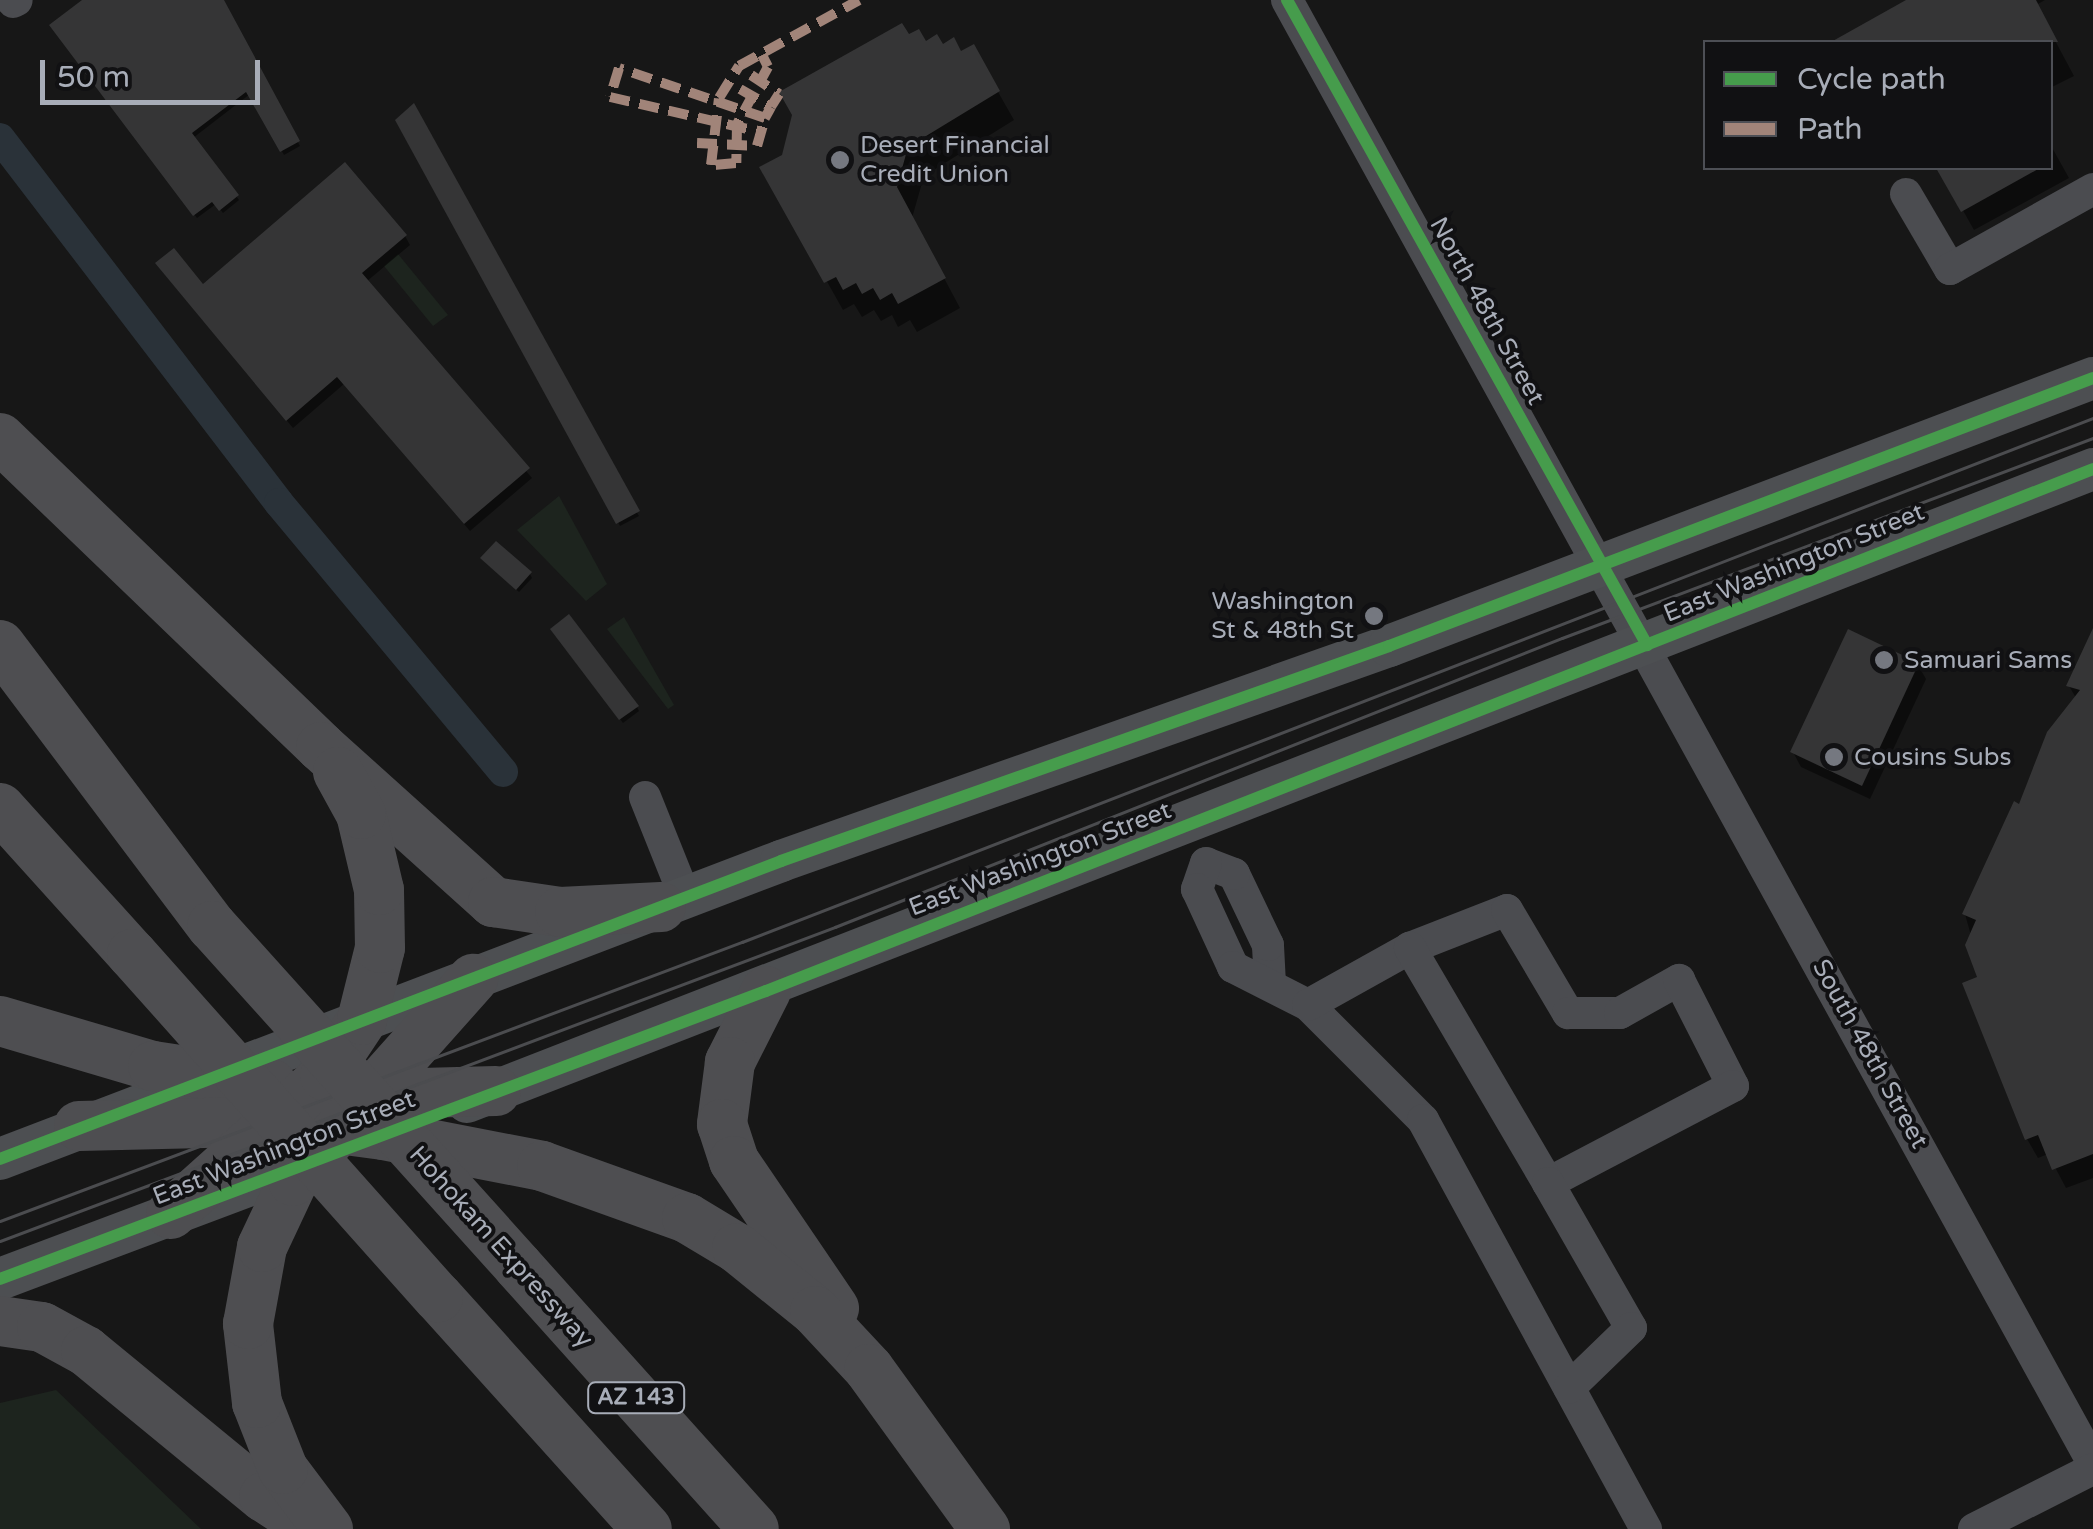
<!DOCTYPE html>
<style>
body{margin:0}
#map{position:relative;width:2093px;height:1529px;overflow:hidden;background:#171717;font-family:"Varela Round",sans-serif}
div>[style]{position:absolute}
.green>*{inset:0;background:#1d241e}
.shadow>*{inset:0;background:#0007}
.canal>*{height:30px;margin:-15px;padding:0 15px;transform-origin:15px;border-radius:15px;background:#2a3239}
.building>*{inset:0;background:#353536}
.minor>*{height:32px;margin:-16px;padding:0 16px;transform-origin:16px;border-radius:16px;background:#4b4c50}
.major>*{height:42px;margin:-21px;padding:0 21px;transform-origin:21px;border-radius:21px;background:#4d4f52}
.highway>*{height:50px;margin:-25px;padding:0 25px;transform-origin:25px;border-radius:25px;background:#4e4e51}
.tram>*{height:2.5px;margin:-1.25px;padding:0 1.25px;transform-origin:1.25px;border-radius:1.25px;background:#4b4c4f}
.highway-bridge>*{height:50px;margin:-25px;padding:0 25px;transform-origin:25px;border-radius:25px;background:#4e4e51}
.quiet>*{height:10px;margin-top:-5px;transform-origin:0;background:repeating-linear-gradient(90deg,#a18479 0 20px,transparent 0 30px)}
.cycleway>*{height:12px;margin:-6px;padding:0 6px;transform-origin:6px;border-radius:6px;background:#469c4c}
.dots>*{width:28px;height:28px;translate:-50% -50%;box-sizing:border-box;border:5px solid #111113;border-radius:50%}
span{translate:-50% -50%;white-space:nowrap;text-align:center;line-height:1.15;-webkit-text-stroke:8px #111113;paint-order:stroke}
.shield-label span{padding:2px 8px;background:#111113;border:2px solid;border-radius:8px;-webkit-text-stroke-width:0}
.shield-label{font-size:22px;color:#a8adb8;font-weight:700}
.poi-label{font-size:25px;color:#a8adb8}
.left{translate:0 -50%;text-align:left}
.right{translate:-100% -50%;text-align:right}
.street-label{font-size:25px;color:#a8adb8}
.legend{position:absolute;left:1703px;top:40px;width:350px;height:130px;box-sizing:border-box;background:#111113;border:2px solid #4d4f55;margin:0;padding:12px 18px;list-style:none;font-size:30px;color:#a8adb8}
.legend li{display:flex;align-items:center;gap:20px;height:50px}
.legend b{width:50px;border:2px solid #4d4f55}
.scale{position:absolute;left:40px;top:60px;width:220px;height:45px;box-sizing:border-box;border:5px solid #a8adb8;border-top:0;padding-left:12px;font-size:30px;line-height:35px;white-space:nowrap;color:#a8adb8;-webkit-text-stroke:8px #111113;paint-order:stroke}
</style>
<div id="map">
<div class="green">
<div style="clip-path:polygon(398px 254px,448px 315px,433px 326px,384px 266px)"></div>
<div style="clip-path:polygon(559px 496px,607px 584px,586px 601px,517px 530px)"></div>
<div style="clip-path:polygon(624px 617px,674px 705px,668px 709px,607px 629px)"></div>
<div style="clip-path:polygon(56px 1390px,201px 1529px,0 1529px,0 1403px)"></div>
</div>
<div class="shadow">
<div style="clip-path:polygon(91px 0,220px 0,300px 146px,284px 155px,250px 94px,193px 138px,239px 200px,223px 213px,216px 204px,197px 218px,54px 29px)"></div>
<div style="clip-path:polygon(1911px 0,2045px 0,2036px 5px,2074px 76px,2050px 88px,2050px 42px,1868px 42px,1860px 29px)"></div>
<div style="clip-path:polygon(908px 38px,961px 54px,973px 48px,1014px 120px,924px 176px,912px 218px,960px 308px,917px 332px,910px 320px,898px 327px,892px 315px,881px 321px,874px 310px,862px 317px,854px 304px,843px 310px,763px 168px,784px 156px)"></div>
<div style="clip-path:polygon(414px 107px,639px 516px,620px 526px,398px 120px)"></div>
<div style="clip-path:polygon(2050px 144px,2069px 178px,1974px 230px,1939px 168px,2050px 168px)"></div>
<div style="clip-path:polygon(405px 236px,410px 245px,366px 282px,532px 478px,470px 531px,344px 384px,293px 428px,163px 272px,202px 287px)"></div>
<div style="clip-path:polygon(486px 562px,530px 574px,532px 578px,519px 592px)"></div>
<div style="clip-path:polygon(555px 633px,637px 707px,639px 711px,623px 723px)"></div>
<div style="clip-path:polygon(2093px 634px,2093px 1178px,2066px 1188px,2048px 1154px,2038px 1158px,2027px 1139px,1965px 914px,2076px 698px,2069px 686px)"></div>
<div style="clip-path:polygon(1918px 665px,1926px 679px,1870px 799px,1801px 767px,1793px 752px)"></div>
</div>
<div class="canal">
<div style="left:0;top:138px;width:459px;rotate:52.6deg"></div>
<div style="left:279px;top:503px;width:350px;rotate:50.2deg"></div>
</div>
<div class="building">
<div style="clip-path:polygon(82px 0,224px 0,300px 141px,280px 152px,246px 92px,192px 133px,239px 195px,219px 211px,212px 202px,193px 216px,49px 25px)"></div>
<div style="clip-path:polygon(1906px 0,2036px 0,2058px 42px,1831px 42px)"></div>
<div style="clip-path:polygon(902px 23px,909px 34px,919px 29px,926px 41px,937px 34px,943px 44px,954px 37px,961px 51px,974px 44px,1000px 91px,908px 147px,897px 187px,946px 278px,898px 304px,892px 293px,880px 300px,873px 288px,862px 294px,856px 283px,843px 290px,836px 277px,824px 283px,759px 167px,782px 155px,792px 115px,779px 92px)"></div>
<div style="clip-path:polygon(414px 103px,640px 511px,616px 524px,395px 120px)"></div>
<div style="clip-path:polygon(345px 162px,407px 235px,362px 273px,530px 468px,464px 524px,337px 377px,286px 421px,155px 263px,174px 248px,203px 284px)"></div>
<div style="clip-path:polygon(1936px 168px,2040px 168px,1961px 212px)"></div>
<div style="clip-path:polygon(496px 541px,532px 572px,516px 590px,480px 558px)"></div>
<div style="clip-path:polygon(569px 614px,639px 706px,619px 720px,550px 629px)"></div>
<div style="clip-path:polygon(2093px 628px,2093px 1154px,2052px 1170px,2038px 1135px,2025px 1140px,1962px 983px,1977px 977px,1965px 945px,1976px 920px,1962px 914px,2014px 801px,2019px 804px,2047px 732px,2080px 690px,2066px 686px)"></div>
<div style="clip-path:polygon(1848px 629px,1919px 663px,1862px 786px,1790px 752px)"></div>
</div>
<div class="minor">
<div style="left:1287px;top:0;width:1670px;rotate:61.15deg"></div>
<div style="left:13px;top:2px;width:4px;rotate:-27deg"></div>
<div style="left:1906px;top:194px;width:87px;rotate:59.6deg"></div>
<div style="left:1950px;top:269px;width:164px;rotate:-29.2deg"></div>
<div style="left:645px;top:797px;width:108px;rotate:68.2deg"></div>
<div style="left:1270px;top:984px;width:39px;rotate:-93deg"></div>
<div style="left:1268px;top:945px;width:79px;rotate:-115.6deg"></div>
<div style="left:1234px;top:874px;width:30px;rotate:-159deg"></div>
<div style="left:1206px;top:863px;width:28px;rotate:109deg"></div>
<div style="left:1197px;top:889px;width:86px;rotate:65.2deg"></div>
<div style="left:1233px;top:967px;width:84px;rotate:26.9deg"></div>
<div style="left:1308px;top:1005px;width:163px;rotate:45deg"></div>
<div style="left:1423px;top:1120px;width:466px;rotate:61.4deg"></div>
<div style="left:1308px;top:1005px;width:117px;rotate:-29.2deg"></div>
<div style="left:1410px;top:948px;width:104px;rotate:-21.4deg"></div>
<div style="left:1507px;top:910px;width:120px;rotate:59.4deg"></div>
<div style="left:1568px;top:1013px;width:52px"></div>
<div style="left:1620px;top:1013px;width:68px;rotate:-29.2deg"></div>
<div style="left:1679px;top:980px;width:119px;rotate:63deg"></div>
<div style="left:1733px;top:1086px;width:209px;rotate:152.3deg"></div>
<div style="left:1548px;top:1183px;width:273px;rotate:-120.4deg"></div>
<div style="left:1548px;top:1183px;width:167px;rotate:60.2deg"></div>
<div style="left:1631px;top:1328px;width:86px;rotate:135.9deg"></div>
<div style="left:1974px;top:1529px;width:133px;rotate:-26.8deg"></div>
</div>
<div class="major">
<div style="left:467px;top:1102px;width:1745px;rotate:-21.27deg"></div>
<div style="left:0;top:1159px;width:836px;rotate:-20.88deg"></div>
<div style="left:781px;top:861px;width:645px;rotate:-19.47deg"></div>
<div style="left:1389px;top:646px;width:753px;rotate:-20.84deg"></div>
<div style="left:0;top:1279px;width:344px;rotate:-20.6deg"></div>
</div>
<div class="highway">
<div style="left:0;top:438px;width:446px;rotate:43.9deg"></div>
<div style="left:321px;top:747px;width:232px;rotate:42deg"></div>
<div style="left:493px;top:902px;width:68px;rotate:8.5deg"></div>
<div style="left:560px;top:912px;width:101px;rotate:-2.8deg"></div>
<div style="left:0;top:645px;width:352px;rotate:53deg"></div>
<div style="left:0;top:808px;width:197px;rotate:47.9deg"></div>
<div style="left:766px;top:991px;width:80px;rotate:116.9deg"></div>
<div style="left:730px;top:1062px;width:63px;rotate:97.4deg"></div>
<div style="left:722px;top:1124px;width:39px;rotate:72deg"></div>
<div style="left:734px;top:1161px;width:178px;rotate:55.8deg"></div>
<div style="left:0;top:1021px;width:159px;rotate:16.4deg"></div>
<div style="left:153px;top:1066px;width:120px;rotate:8.6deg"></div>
<div style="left:346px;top:1095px;width:150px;rotate:-1.5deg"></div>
<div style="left:79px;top:1126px;width:199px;rotate:-1.4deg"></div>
<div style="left:278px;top:1121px;width:106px;rotate:7.6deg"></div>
<div style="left:383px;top:1135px;width:162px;rotate:11deg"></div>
<div style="left:542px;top:1166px;width:154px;rotate:19.7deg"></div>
<div style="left:687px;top:1218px;width:58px;rotate:31deg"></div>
<div style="left:737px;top:1248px;width:100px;rotate:38.9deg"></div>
<div style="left:815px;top:1311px;width:79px;rotate:47deg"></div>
<div style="left:869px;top:1369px;width:198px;rotate:54.1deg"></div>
<div style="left:171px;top:1214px;width:207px;rotate:-41.9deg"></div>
<div style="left:325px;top:1076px;width:67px;rotate:-56.5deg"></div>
<div style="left:362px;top:1020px;width:74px;rotate:-76deg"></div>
<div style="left:380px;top:948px;width:58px;rotate:-91deg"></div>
<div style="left:379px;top:890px;width:78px;rotate:-103.3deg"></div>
<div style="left:361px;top:814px;width:48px;rotate:-118.7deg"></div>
<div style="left:518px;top:1266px;width:353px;rotate:48.1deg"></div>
<div style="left:438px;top:1297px;width:312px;rotate:48deg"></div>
<div style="left:0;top:1321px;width:42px;rotate:8.1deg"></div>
<div style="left:42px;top:1327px;width:50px;rotate:28.6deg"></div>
<div style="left:86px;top:1351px;width:230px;rotate:39.4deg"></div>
<div style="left:264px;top:1497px;width:57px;rotate:32.9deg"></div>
<div style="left:328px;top:1529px;width:75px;rotate:-126.9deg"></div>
<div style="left:283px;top:1469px;width:71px;rotate:-111.5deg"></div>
<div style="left:257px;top:1403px;width:80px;rotate:-96.5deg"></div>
<div style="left:248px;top:1324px;width:78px;rotate:-79.7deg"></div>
<div style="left:262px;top:1247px;width:73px;rotate:-64.8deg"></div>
<div style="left:293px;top:1181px;width:271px;rotate:-48.3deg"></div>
</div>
<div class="tram">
<div style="left:0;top:1221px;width:793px;rotate:-20.61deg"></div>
<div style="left:742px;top:942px;width:1449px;rotate:-21.2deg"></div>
<div style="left:0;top:1241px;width:892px;rotate:-20.61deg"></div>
<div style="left:835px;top:927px;width:782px;rotate:-21.68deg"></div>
<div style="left:1562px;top:638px;width:567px;rotate:-20.64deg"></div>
</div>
<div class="highway-bridge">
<div style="left:212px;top:926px;width:457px;rotate:48deg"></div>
<div style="left:132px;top:954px;width:460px;rotate:48.3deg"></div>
</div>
<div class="quiet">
<div style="left:762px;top:55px;width:13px;rotate:63deg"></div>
<div style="left:768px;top:67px;width:65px;rotate:118.5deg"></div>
<div style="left:737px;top:124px;width:39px;rotate:91deg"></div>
<div style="left:736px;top:163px;width:25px;rotate:175deg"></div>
<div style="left:711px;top:165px;width:67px;rotate:-83.2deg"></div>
<div style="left:719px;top:98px;width:38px;rotate:-58deg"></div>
<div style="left:739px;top:66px;width:137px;rotate:-28.8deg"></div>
<div style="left:751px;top:75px;width:34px;rotate:34deg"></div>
<div style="left:779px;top:94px;width:15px;rotate:122deg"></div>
<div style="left:740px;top:89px;width:36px;rotate:30deg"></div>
<div style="left:771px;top:107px;width:13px;rotate:119deg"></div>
<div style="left:697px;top:143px;width:60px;rotate:2.9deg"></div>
<div style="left:757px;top:146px;width:29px;rotate:-74deg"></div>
<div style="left:765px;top:118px;width:154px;rotate:-161.1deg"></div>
<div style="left:619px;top:68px;width:30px;rotate:107deg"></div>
<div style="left:610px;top:97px;width:154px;rotate:13.1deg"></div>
</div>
<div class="cycleway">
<div style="left:1287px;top:0;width:739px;rotate:60.83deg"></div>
<div style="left:0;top:1159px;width:836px;rotate:-20.88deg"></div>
<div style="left:781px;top:861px;width:645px;rotate:-19.47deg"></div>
<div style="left:1389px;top:646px;width:753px;rotate:-20.84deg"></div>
<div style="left:0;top:1279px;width:818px;rotate:-20.61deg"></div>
<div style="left:766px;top:991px;width:1426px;rotate:-21.47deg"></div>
</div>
<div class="dots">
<div style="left:840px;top:160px;background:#757880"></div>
<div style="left:1374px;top:616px;background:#757880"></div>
<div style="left:1884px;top:660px;background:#757880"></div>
<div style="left:1834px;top:757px;background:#757880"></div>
</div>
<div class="shield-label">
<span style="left:636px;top:1398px">AZ 143</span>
</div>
<div class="poi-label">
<span class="left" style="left:860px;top:160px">Desert Financial<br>Credit Union</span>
<span class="right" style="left:1354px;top:616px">Washington<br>St &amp; 48th St</span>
<span class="left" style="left:1904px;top:660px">Samuari Sams</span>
<span class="left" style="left:1854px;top:757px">Cousins Subs</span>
</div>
<div class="street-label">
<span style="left:1487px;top:311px;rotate:61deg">North 48th Street</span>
<span style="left:1794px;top:563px;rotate:-22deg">East Washington Street</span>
<span style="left:1040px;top:859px;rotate:-21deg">East Washington Street</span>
<span style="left:1870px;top:1054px;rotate:61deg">South 48th Street</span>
<span style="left:284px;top:1148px;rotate:-21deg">East Washington Street</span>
<span style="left:501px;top:1247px;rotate:48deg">Hohokam Expressway</span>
</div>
<ul class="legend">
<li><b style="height:12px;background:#469c4c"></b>Cycle path</li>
<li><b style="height:12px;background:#a18479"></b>Path</li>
</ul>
<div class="scale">50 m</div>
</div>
